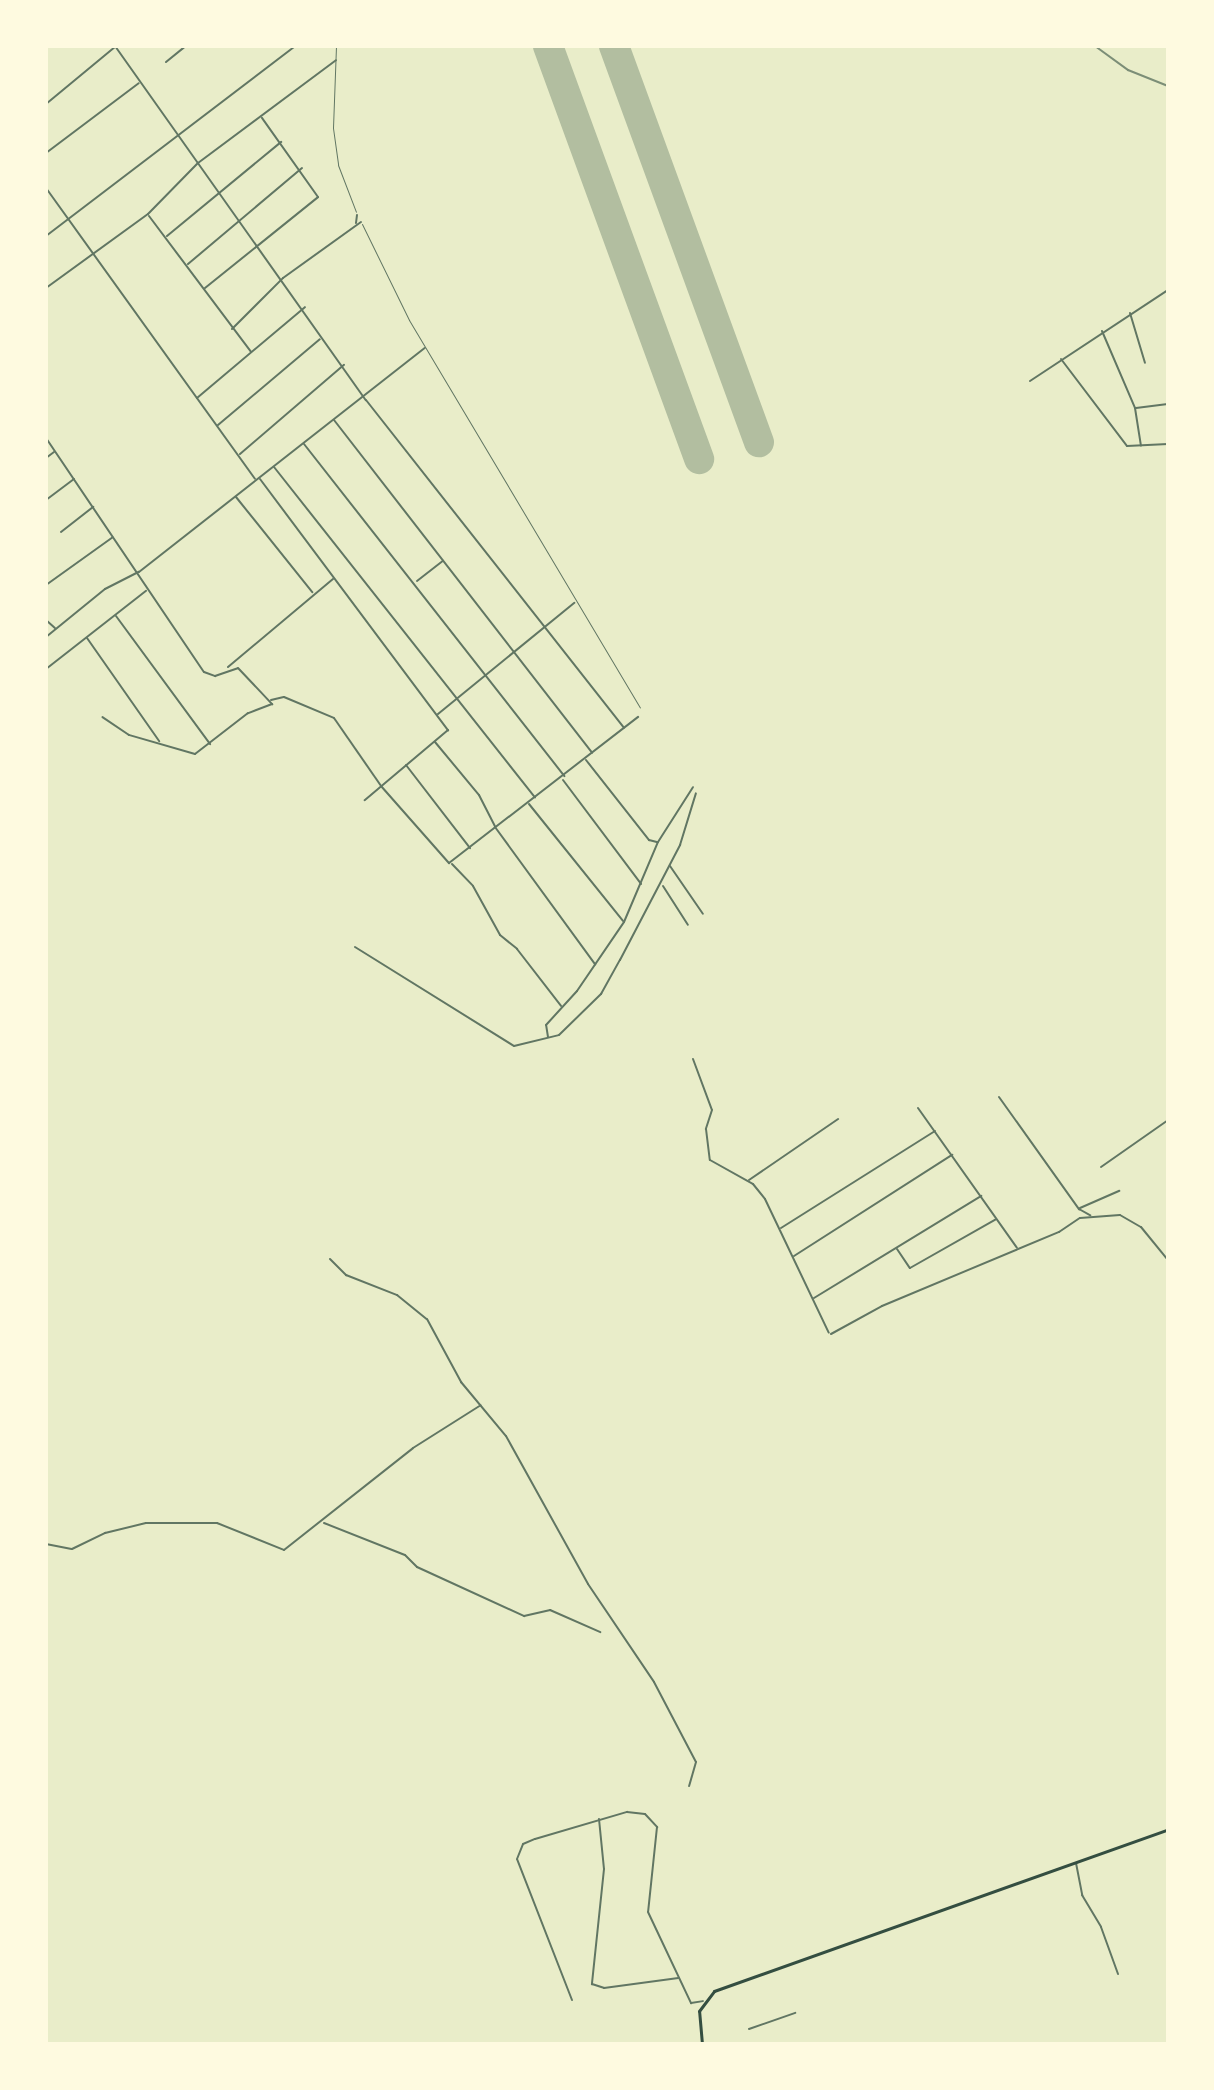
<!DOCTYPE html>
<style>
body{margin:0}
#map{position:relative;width:1214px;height:2090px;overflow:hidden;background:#e9edc9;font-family:"Alegreya Sans",sans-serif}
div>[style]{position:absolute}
.runway>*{height:30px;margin:-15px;padding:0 15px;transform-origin:15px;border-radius:15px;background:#b2bea0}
.service>*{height:1px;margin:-0.5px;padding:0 0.5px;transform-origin:0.5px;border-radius:0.5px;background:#617663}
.minor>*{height:2px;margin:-1px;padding:0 1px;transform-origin:1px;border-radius:1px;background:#617663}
.secondary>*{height:3px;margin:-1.5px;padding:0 1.5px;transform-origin:1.5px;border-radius:1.5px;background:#344e41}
.rail>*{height:2px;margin:-1px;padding:0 1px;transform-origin:1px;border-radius:1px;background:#7c8e77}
span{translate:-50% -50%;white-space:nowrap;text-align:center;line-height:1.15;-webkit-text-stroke:6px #fefae0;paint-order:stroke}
.frame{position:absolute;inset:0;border:48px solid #fefae0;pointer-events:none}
</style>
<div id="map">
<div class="runway">
<div style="left:548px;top:46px;width:440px;rotate:69.9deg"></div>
<div style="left:614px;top:46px;width:422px;rotate:69.9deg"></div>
</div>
<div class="service">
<div style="left:336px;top:46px;width:82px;rotate:92.1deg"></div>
<div style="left:333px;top:128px;width:37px;rotate:82deg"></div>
<div style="left:338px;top:165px;width:50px;rotate:69deg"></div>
<div style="left:362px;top:224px;width:107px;rotate:63.9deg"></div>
<div style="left:409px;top:320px;width:451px;rotate:59.2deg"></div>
</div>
<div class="minor">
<div style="left:115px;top:46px;width:434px;rotate:54.7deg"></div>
<div style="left:366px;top:400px;width:417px;rotate:51.8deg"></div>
<div style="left:166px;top:62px;width:26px;rotate:-39deg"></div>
<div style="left:46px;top:104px;width:89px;rotate:-39.6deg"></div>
<div style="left:46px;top:153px;width:116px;rotate:-37deg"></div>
<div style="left:46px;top:188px;width:358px;rotate:54.3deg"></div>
<div style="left:149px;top:216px;width:170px;rotate:53.1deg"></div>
<div style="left:356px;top:223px;width:8px;rotate:-83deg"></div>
<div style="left:46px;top:236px;width:313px;rotate:-37.3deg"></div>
<div style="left:167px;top:236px;width:148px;rotate:-39.5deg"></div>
<div style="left:188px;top:264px;width:149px;rotate:-40.1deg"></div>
<div style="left:46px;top:288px;width:126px;rotate:-36deg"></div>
<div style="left:148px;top:214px;width:71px;rotate:-45.6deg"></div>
<div style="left:198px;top:163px;width:172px;rotate:-36.7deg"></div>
<div style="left:205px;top:288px;width:145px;rotate:-38.8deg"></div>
<div style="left:318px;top:197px;width:97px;rotate:-125.3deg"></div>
<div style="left:1130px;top:313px;width:52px;rotate:73.3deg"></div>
<div style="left:232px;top:329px;width:72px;rotate:-45deg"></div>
<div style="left:283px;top:278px;width:96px;rotate:-35.7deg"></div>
<div style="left:1102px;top:331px;width:84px;rotate:66.8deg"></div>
<div style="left:1135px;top:408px;width:38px;rotate:81deg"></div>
<div style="left:1061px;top:359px;width:109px;rotate:52.8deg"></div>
<div style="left:1127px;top:446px;width:41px;rotate:-2.8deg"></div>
<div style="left:1030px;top:381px;width:165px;rotate:-33.4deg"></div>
<div style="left:197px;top:398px;width:141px;rotate:-40.1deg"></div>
<div style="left:1136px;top:408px;width:32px;rotate:-7deg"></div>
<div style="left:334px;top:420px;width:421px;rotate:52.2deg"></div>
<div style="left:218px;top:425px;width:133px;rotate:-40.1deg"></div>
<div style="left:46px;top:438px;width:282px;rotate:56deg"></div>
<div style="left:204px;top:672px;width:12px;rotate:20deg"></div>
<div style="left:215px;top:676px;width:24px;rotate:-19deg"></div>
<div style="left:238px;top:668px;width:50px;rotate:46.6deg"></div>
<div style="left:272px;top:704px;width:26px;rotate:159deg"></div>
<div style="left:248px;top:713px;width:67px;rotate:142.3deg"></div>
<div style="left:195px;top:754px;width:69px;rotate:-163.9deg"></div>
<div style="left:129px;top:735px;width:32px;rotate:-146deg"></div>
<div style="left:304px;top:444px;width:422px;rotate:51.9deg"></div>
<div style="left:240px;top:454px;width:137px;rotate:-40.6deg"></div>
<div style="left:46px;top:458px;width:10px;rotate:-37deg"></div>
<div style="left:274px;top:467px;width:421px;rotate:51.7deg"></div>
<div style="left:260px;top:479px;width:314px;rotate:53.2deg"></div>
<div style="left:448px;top:730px;width:109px;rotate:139.9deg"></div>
<div style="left:236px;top:497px;width:122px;rotate:51.3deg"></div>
<div style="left:46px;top:500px;width:35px;rotate:-37deg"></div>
<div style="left:61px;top:532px;width:41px;rotate:-38deg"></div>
<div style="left:417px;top:581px;width:33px;rotate:-38deg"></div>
<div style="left:46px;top:585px;width:82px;rotate:-35.6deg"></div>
<div style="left:116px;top:616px;width:159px;rotate:53.7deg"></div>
<div style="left:46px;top:620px;width:12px;rotate:42deg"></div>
<div style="left:46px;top:637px;width:76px;rotate:-39.1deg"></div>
<div style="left:105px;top:589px;width:38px;rotate:-27deg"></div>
<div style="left:139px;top:572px;width:363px;rotate:-38.1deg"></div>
<div style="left:87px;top:638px;width:126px;rotate:55deg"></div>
<div style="left:228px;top:667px;width:137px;rotate:-40deg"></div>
<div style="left:46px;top:669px;width:127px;rotate:-38deg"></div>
<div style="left:271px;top:700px;width:13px;rotate:-13deg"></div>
<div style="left:284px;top:697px;width:54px;rotate:22.8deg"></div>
<div style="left:334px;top:718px;width:83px;rotate:55.3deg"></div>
<div style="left:381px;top:786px;width:103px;rotate:48.6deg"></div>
<div style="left:449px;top:863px;width:239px;rotate:-37.7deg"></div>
<div style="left:438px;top:714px;width:176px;rotate:-39.2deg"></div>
<div style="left:435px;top:742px;width:69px;rotate:50.3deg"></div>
<div style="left:479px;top:795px;width:36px;rotate:63deg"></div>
<div style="left:495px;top:827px;width:170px;rotate:53.9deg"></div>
<div style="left:586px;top:760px;width:102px;rotate:51.8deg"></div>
<div style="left:649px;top:840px;width:8px;rotate:14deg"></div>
<div style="left:406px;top:765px;width:105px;rotate:52.4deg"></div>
<div style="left:563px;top:780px;width:130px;rotate:53.1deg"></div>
<div style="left:529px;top:804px;width:150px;rotate:51.2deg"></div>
<div style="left:452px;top:864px;width:30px;rotate:46deg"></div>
<div style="left:473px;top:886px;width:56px;rotate:61.1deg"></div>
<div style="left:500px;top:935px;width:22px;rotate:39deg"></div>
<div style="left:517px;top:949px;width:72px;rotate:52.3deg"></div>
<div style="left:670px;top:866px;width:58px;rotate:55.5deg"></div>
<div style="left:663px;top:886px;width:46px;rotate:57.3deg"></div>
<div style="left:355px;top:947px;width:187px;rotate:31.9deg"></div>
<div style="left:514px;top:1046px;width:46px;rotate:-13.7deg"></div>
<div style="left:559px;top:1035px;width:59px;rotate:-44.3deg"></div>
<div style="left:601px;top:994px;width:39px;rotate:-61deg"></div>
<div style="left:620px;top:960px;width:130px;rotate:-62.4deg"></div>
<div style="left:680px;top:845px;width:54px;rotate:-72.9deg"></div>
<div style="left:548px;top:1037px;width:12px;rotate:-99deg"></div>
<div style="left:546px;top:1025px;width:46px;rotate:-47.6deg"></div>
<div style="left:577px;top:991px;width:83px;rotate:-55.7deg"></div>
<div style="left:624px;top:922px;width:87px;rotate:-67deg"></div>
<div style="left:658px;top:842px;width:65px;rotate:-57.5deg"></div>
<div style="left:693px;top:1059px;width:54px;rotate:69.6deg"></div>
<div style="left:712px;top:1110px;width:20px;rotate:108deg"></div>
<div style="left:706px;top:1129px;width:31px;rotate:83deg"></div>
<div style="left:710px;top:1160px;width:49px;rotate:29.2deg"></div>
<div style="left:753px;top:1184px;width:19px;rotate:51deg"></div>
<div style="left:765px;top:1199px;width:148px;rotate:64.5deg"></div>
<div style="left:999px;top:1097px;width:138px;rotate:54.5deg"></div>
<div style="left:1079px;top:1209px;width:13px;rotate:29deg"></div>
<div style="left:918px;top:1108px;width:171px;rotate:54.7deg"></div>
<div style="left:1101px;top:1167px;width:82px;rotate:-35deg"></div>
<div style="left:749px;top:1180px;width:108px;rotate:-34.4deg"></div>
<div style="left:1080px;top:1208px;width:43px;rotate:-23.6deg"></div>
<div style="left:781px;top:1228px;width:182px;rotate:-32.2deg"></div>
<div style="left:897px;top:1249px;width:23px;rotate:56deg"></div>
<div style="left:910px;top:1268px;width:98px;rotate:-29.5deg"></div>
<div style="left:794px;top:1256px;width:188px;rotate:-32.6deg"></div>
<div style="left:330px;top:1259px;width:23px;rotate:45deg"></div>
<div style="left:346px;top:1275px;width:55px;rotate:21.4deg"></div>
<div style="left:397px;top:1295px;width:38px;rotate:39deg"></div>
<div style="left:427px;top:1319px;width:72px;rotate:61.6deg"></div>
<div style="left:461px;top:1382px;width:70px;rotate:50.2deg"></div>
<div style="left:506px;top:1436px;width:169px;rotate:61deg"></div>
<div style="left:588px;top:1584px;width:118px;rotate:56deg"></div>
<div style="left:654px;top:1682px;width:90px;rotate:62.3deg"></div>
<div style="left:696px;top:1762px;width:25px;rotate:106deg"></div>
<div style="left:814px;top:1298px;width:196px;rotate:-31.4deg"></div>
<div style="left:831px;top:1334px;width:58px;rotate:-28.8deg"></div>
<div style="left:882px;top:1306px;width:192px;rotate:-22.7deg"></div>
<div style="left:1059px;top:1232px;width:25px;rotate:-34deg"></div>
<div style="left:1080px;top:1218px;width:40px;rotate:-4.3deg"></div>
<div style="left:1120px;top:1215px;width:24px;rotate:30deg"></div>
<div style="left:1141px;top:1227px;width:43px;rotate:50.7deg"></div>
<div style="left:324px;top:1523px;width:87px;rotate:21.6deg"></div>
<div style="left:405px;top:1555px;width:17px;rotate:45deg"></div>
<div style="left:417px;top:1567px;width:118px;rotate:24.6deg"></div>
<div style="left:524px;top:1616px;width:27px;rotate:-13deg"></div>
<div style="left:550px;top:1610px;width:55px;rotate:23.7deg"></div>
<div style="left:46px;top:1544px;width:26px;rotate:11deg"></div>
<div style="left:72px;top:1549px;width:37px;rotate:-26deg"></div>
<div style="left:105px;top:1533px;width:42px;rotate:-13.7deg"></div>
<div style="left:146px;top:1523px;width:71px"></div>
<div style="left:217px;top:1523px;width:72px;rotate:21.9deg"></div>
<div style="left:284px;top:1550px;width:164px;rotate:-38.3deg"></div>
<div style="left:413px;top:1448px;width:80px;rotate:-32.3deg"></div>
<div style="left:599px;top:1819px;width:50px;rotate:84.3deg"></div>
<div style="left:604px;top:1869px;width:116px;rotate:96deg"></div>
<div style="left:592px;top:1984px;width:13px;rotate:18deg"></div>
<div style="left:604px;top:1988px;width:75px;rotate:-7.7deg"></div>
<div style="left:1076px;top:1863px;width:33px;rotate:79deg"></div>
<div style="left:1082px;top:1895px;width:37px;rotate:59deg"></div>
<div style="left:1101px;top:1927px;width:50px;rotate:70.1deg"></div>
<div style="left:572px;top:2000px;width:151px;rotate:-111.3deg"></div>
<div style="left:517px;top:1859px;width:16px;rotate:-68deg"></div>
<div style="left:523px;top:1844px;width:13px;rotate:-23deg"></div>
<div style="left:535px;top:1839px;width:96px;rotate:-16.4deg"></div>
<div style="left:627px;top:1812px;width:18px;rotate:6deg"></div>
<div style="left:645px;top:1814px;width:18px;rotate:47deg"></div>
<div style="left:657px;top:1827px;width:85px;rotate:96deg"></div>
<div style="left:648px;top:1912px;width:101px;rotate:64.7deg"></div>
<div style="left:691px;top:2003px;width:12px;rotate:-9deg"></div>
<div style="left:749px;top:2029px;width:49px;rotate:-19.2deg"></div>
</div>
<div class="secondary">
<div style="left:702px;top:2044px;width:33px;rotate:-95deg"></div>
<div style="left:699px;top:2011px;width:25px;rotate:-53deg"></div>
<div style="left:714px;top:1991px;width:482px;rotate:-19.6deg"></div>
</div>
<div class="rail">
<div style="left:1095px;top:46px;width:41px;rotate:36deg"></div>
<div style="left:1128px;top:70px;width:43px;rotate:21.8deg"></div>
</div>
<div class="frame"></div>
</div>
